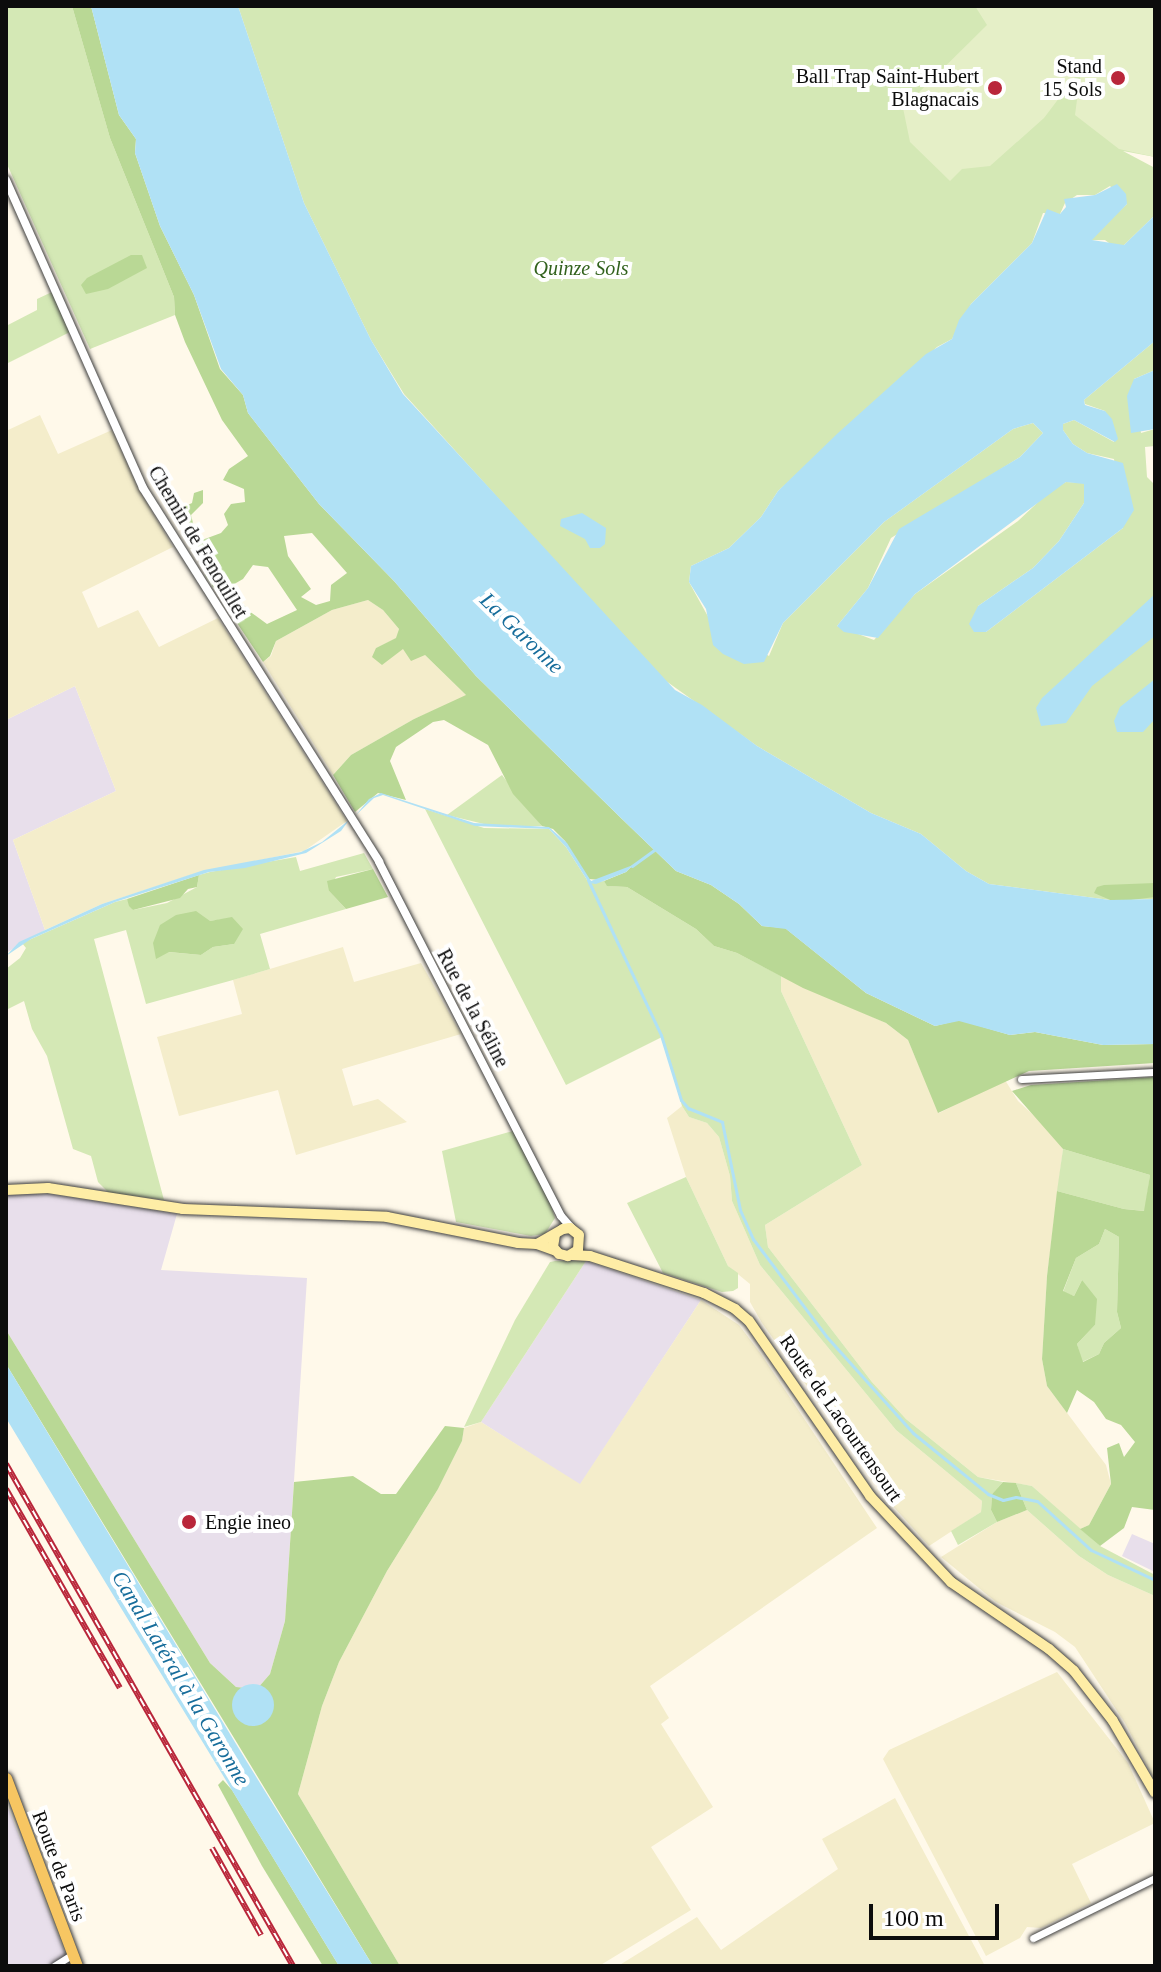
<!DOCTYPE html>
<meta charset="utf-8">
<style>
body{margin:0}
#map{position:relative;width:1161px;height:1972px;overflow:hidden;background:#fff9ea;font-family:Georgia,serif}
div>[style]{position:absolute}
.industrial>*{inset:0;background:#e8dfeb}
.farmland>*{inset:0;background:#f4edcb}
.green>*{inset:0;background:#d4e8b5}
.forest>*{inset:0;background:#b9d895}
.pitch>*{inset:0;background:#e5efc7}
.water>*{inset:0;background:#b0e1f5}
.round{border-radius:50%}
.stream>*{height:3px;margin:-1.5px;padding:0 1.5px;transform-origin:1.5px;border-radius:1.5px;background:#b0e1f5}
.roads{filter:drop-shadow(0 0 2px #3f3f3f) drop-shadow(0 0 2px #3f3f3f)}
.minor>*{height:7px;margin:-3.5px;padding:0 3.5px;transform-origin:3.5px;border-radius:3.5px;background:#fff}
.tertiary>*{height:8px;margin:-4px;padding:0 4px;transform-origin:4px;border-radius:4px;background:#fff}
.secondary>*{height:10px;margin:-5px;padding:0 5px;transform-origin:5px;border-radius:5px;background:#feeda6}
.primary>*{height:11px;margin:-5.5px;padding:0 5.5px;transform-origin:5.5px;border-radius:5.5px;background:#f7c662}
.rail>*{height:6px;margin-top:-3px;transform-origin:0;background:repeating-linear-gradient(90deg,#fff 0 9px,#b9263a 0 18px);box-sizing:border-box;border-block:2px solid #b9263a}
.dots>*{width:22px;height:22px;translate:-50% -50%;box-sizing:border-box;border:4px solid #fff;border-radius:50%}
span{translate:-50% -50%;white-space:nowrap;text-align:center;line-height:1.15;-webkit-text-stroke:8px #fff;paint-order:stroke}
.poi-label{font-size:20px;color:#0c0c0c}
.right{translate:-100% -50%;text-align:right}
.left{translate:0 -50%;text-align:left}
.park-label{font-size:20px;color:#32621d;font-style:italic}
.street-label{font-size:20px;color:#0c0c0c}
.water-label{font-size:22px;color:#176d9b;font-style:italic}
.frame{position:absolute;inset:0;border:8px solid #0c0c0c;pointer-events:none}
.scale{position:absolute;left:869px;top:1904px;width:130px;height:36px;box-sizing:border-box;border:4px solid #0c0c0c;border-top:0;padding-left:10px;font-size:24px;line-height:28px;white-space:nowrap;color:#0c0c0c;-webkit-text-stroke:6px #fff;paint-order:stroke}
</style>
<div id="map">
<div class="industrial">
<div style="clip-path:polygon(75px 686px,116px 791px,13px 840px,45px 930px,6px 953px,6px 720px)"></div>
<div style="clip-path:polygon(23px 1193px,50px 1194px,177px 1214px,161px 1270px,307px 1278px,285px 1621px,270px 1674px,257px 1689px,236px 1687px,210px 1663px,6px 1330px,6px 1195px)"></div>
<div style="clip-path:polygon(586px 1261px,701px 1300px,580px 1485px,481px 1422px)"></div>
<div style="clip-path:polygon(1132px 1534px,1155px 1544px,1155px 1572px,1122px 1556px)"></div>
<div style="clip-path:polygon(6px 1802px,70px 1966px,6px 1966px)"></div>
</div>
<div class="farmland">
<div style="clip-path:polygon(40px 415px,58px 454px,112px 430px,137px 486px,173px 547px,82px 592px,98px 628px,138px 610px,159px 647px,218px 618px,347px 821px,304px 851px,197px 873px,102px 904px,45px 930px,13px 840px,116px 791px,75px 686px,6px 720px,9px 607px,6px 431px)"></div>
<div style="clip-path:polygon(368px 600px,383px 610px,399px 629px,397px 638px,376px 648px,391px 655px,404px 648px,425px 655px,467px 696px,414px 719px,351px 755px,333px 775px,263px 662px,271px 656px,276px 641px,332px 610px)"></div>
<div style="clip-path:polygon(343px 947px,354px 982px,421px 963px,461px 1034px,342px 1069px,353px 1106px,378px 1099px,407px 1122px,296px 1155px,278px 1090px,179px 1116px,157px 1037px,242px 1014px,233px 980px)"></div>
<div style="clip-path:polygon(781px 976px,886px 1023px,908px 1040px,939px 1113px,1005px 1080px,1018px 1101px,1052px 1132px,1063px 1149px,1047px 1276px,1042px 1359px,1047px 1386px,1106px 1465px,1111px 1484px,1089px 1525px,1080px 1529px,1032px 1486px,978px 1477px,906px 1419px,872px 1382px,768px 1247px,765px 1225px,862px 1165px,781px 991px)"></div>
<div style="clip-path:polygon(682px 1106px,689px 1117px,707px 1123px,719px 1137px,730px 1176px,732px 1201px,760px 1265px,896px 1430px,982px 1501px,981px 1512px,929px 1546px,892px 1505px,762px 1323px,750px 1302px,750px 1284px,728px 1266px,686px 1177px,667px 1118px)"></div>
<div style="clip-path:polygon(701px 1300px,739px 1325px,761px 1354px,877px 1528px,650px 1686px,669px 1718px,661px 1724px,713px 1807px,651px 1847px,691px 1910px,599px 1966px,400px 1966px,298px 1794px,322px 1706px,339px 1662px,387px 1571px,438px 1489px,462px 1441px,464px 1428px,481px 1422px,580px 1484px)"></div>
<div style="clip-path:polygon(1027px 1510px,1079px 1556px,1108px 1575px,1155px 1596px,1155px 1781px,1125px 1723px,1075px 1647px,1055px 1632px,996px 1602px,941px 1557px,997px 1522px)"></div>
<div style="clip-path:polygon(1057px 1672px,1128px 1763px,1155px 1823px,1072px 1864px,1091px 1903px,1041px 1928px,1027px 1927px,1020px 1938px,986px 1956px,883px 1759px,889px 1750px)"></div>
<div style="clip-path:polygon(895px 1798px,985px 1966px,618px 1966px,697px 1917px,721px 1950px,838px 1869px,822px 1839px)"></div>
</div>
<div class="green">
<div style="clip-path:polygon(6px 6px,72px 6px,110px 138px,174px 297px,175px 315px,90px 349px,6px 162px)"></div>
<div style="clip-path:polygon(238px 6px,1155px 6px,1155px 157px,1123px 151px,1155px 168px,1155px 215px,1124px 245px,1113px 246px,1105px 240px,1092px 240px,1092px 236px,1127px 204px,1110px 186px,1095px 195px,1077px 195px,1065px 203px,1060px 214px,1043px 213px,1032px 243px,971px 304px,952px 339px,937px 347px,778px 491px,761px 517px,729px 548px,691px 566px,689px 582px,711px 622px,769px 656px,783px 623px,884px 522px,1013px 429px,1033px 423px,1043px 433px,1020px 457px,891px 538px,868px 588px,837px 626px,874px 640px,915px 594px,1018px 521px,1050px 491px,1066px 482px,1084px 483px,1084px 503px,1059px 541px,1033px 568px,978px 606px,986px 632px,1123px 528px,1114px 459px,1087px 453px,1073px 444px,1063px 430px,1063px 424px,1074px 420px,1114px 442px,1105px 411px,1085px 404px,1084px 400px,1155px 341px,1155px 370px,1134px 379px,1141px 433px,1155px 429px,1155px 446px,1145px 447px,1147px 477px,1155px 485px,1155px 899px,1110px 900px,989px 884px,966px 871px,921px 834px,871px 813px,757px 746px,659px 676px,404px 394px,371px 340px,304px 203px)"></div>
<div style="clip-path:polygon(52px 292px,70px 332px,6px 364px,6px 326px,37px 310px,37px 299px)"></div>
<div style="clip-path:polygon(502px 775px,542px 826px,492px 826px,447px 815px)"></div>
<div style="clip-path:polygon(425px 809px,484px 828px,549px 829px,566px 847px,589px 883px,604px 881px,608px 886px,627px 887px,696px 929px,714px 946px,737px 953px,781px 976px,781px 991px,862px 1165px,765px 1225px,768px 1247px,872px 1382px,906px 1419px,978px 1477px,1003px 1482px,992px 1494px,991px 1510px,997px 1522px,958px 1545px,951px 1531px,981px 1512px,982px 1501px,896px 1430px,760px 1265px,732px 1201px,730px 1176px,719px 1137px,707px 1123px,689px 1117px,682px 1106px,662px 1037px,566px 1085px)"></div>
<div style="clip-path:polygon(evenodd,364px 853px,373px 869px,336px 877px,329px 891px,346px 909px,260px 934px,270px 969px,233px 980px,146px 1004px,126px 930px,94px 939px,164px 1200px,109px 1193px,98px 1182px,91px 1156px,73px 1149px,47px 1056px,32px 1029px,24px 1001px,6px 1010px,6px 969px,20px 958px,26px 948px,22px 943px,115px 902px,127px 899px,133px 910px,167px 903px,197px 887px,199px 875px,210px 872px,296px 857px,300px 871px,364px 853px,232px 918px,234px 944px,213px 947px,201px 955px,168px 952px,210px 921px,232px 918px)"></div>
<div style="clip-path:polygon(513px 1131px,551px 1205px,555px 1218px,545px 1234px,531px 1236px,456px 1222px,442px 1151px)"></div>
<div style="clip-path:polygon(1063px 1149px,1150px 1175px,1145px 1211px,1124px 1209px,1057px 1191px)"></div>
<div style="clip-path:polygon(686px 1177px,728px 1266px,738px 1273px,738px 1288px,733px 1291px,722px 1292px,663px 1273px,627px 1203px)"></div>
<div style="clip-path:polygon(1105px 1229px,1119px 1237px,1117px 1312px,1121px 1328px,1104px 1343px,1099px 1354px,1082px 1362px,1077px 1344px,1095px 1325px,1082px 1280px,1074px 1296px,1063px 1292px,1076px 1258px,1099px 1244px)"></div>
<div style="clip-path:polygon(555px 1261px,586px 1261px,481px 1422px,464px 1427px,515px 1320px,550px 1262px)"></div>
<div style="clip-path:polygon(1016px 1483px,1032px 1486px,1100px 1546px,1155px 1575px,1155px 1596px,1108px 1575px,1079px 1556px,1027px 1510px)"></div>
</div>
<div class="forest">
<div style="clip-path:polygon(evenodd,72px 6px,91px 6px,119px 115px,136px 139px,135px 153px,160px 226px,194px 295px,220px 369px,243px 395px,248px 413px,319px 504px,394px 581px,476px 676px,622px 819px,676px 871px,711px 885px,739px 904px,762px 926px,785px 928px,866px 993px,935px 1026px,959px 1020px,1010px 1035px,1035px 1032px,1103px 1045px,1155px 1044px,1155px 1063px,1029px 1071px,938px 1113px,908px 1040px,886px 1023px,803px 988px,737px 953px,714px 946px,696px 929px,627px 887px,607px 886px,604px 881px,626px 872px,632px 866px,601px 880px,588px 879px,565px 841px,553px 829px,542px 826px,513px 794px,488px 745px,444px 720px,433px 722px,396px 747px,390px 761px,406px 800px,378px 793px,355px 812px,333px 775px,351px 755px,414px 719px,466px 695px,425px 655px,411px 661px,403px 649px,382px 665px,372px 657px,376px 648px,396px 638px,399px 629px,383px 610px,368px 600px,332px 610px,276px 641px,270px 656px,263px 662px,205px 575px,209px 564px,169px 514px,192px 503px,194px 493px,203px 490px,203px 503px,191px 515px,195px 531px,202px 540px,221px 533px,228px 525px,224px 514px,231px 504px,245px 502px,244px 489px,223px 480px,229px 469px,248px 456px,222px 420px,185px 342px,175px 315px,174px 297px,110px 138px,72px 6px,312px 533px,347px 573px,331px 585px,330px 601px,316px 605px,301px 597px,311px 589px,288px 556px,284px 536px,312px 533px,72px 6px,253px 565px,268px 567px,297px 610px,267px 624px,249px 611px,229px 587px,243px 579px,253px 565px)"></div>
<div style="clip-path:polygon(131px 255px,142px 255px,147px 268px,108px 289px,86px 294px,81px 285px,87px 278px)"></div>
<div style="clip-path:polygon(373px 869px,388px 897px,346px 909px,329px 891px,327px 881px)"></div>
<div style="clip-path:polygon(199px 875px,197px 887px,188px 889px,180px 898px,133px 910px,129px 906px,127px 899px)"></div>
<div style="clip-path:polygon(1155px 883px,1155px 897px,1115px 902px,1094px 893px,1097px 887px,1104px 885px)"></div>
<div style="clip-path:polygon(196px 911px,210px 921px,232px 917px,243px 929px,234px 944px,213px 947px,201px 955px,169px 952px,156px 959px,153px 943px,160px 925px,176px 915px)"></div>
<div style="clip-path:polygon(evenodd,1155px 1077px,1155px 1510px,1132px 1507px,1124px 1528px,1100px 1546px,1080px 1529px,1089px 1525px,1111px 1484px,1107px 1448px,1119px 1443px,1124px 1457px,1135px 1442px,1121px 1425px,1106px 1419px,1094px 1402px,1077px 1390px,1067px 1413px,1047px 1386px,1042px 1359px,1047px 1276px,1057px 1191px,1124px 1209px,1144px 1211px,1150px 1175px,1063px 1149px,1012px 1091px,1031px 1085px,1155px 1077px,1105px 1229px,1119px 1237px,1117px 1312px,1121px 1328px,1104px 1343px,1099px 1354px,1083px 1362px,1077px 1344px,1095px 1325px,1097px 1299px,1082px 1280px,1074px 1296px,1063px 1291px,1076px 1258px,1099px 1244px,1105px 1229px)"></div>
<div style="clip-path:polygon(6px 1330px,210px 1663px,236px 1687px,257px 1689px,270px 1674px,285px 1621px,294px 1482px,353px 1476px,381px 1494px,396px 1494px,445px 1426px,464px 1428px,462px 1441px,438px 1489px,387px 1571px,339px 1662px,322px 1706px,298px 1794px,400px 1966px,373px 1966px,6px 1364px)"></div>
<div style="clip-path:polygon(1003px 1482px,1016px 1483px,1027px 1510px,997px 1522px,991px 1510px,992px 1494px)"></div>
<div style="clip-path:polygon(223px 1780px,232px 1790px,339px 1966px,323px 1966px,262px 1866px,218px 1785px)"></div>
</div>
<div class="pitch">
<div style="clip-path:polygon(975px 6px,1155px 6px,1155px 157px,1119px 149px,1075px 115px,1081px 69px,1044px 118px,990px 166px,962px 169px,950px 181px,910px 142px,903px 108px,987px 25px)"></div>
</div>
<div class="water">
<div style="clip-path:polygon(91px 6px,238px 6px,304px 203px,371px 340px,403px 394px,675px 690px,702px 705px,757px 746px,871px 813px,921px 834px,966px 871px,989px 884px,1110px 900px,1155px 899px,1155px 1044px,1103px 1045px,1035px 1032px,1010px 1035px,959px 1021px,935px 1026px,866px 993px,786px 929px,762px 926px,739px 904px,711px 885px,676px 871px,622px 819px,476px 676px,394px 581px,319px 504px,248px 413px,243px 395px,221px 369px,194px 295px,160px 226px,135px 153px,136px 139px,119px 115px)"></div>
<div style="clip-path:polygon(1117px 184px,1126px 194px,1127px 204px,1092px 240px,1124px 245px,1155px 215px,1155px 341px,1084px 400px,1085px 405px,1105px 411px,1112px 419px,1118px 439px,1115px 442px,1074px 420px,1063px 424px,1063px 430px,1073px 444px,1087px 453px,1123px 463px,1134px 510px,1123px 528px,986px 632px,974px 632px,969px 624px,978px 606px,1033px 568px,1059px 541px,1084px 503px,1084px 484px,1066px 482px,915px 594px,878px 638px,844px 632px,837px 626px,868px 588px,899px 529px,1020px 457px,1043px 433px,1033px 423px,1013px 429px,884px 522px,783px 623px,764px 662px,744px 664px,723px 654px,713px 645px,706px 609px,689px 582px,691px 566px,729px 548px,761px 517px,778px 491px,838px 433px,926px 354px,952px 339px,959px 320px,971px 304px,1032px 243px,1047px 209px,1060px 214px,1066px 207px,1064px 199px,1095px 195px)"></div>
<div style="clip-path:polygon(1155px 370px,1155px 429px,1131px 433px,1127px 396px,1134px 379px)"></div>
<div style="clip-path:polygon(582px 513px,606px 528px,605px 544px,600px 548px,590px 548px,585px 539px,560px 526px,561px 519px)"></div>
<div style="clip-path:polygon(1155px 594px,1155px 636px,1092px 686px,1066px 723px,1041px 726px,1036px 708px,1042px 698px)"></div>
<div style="clip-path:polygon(1155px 679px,1155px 719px,1143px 732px,1117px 732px,1114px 721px,1120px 707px)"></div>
<div style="clip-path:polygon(381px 793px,474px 823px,549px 827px,567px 843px,591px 881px,633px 865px,626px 872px,596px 884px,589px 883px,566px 847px,549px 829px,475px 826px,383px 795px,374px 798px,356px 815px,369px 799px)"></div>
<div style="clip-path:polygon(349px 820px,341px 831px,306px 853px,245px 868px,209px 872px,115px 902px,31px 939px,6px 956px,19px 942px,102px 904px,204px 870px,301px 852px,322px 842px)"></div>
<div style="clip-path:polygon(6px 1364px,247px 1762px,373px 1966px,339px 1966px,82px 1544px,6px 1418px)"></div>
<div class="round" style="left:232px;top:1684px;width:42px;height:42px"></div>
</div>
<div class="stream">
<div style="left:632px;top:866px;width:29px;rotate:-36deg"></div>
<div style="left:588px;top:880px;width:171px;rotate:64.8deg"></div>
<div style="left:661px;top:1035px;width:68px;rotate:72.9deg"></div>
<div style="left:681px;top:1100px;width:11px;rotate:49deg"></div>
<div style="left:688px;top:1108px;width:37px;rotate:22deg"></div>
<div style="left:722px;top:1122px;width:90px;rotate:78.4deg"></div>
<div style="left:740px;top:1210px;width:32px;rotate:66deg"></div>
<div style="left:753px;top:1239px;width:121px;rotate:53deg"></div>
<div style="left:826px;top:1336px;width:130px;rotate:48.1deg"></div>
<div style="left:913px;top:1433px;width:97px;rotate:39.1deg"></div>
<div style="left:988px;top:1494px;width:16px;rotate:22deg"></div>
<div style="left:1003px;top:1500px;width:13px;rotate:-13deg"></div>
<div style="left:1016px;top:1497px;width:21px;rotate:11deg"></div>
<div style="left:1037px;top:1501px;width:73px;rotate:42.2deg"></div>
<div style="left:1091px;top:1550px;width:71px;rotate:25.1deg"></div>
</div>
<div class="roads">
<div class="minor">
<div style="left:1021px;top:1079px;width:134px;rotate:-3deg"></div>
<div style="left:1033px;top:1938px;width:136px;rotate:-26.2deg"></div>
<div style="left:54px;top:1966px;width:22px;rotate:-32deg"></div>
</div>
<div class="tertiary">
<div style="left:6px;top:180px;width:337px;rotate:66deg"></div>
<div style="left:143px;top:488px;width:442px;rotate:57.7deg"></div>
<div style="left:379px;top:862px;width:398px;rotate:62.8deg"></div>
<div style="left:561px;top:1216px;width:18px;rotate:49deg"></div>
</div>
<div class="secondary">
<div style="left:6px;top:1190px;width:42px;rotate:-2.7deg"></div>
<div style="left:48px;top:1188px;width:137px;rotate:8.8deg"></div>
<div style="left:183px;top:1209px;width:204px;rotate:2.2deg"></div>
<div style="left:387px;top:1217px;width:134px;rotate:11.2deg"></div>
<div style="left:518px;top:1243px;width:19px;rotate:3deg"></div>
<div style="left:537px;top:1244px;width:20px;rotate:20deg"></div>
<div style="left:537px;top:1244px;width:30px;rotate:-30deg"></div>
<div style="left:563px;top:1229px;width:7px;rotate:-8deg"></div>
<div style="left:570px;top:1228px;width:11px;rotate:38deg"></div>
<div style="left:579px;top:1235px;width:15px;rotate:94deg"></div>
<div style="left:578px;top:1250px;width:12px;rotate:149deg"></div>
<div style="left:568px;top:1256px;width:9px;rotate:-167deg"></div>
<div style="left:559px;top:1254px;width:9px;rotate:-131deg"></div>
<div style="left:553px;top:1247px;width:12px;rotate:-81deg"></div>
<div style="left:572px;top:1255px;width:18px;rotate:3deg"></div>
<div style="left:590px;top:1256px;width:120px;rotate:18deg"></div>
<div style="left:704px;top:1293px;width:35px;rotate:27deg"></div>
<div style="left:735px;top:1309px;width:18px;rotate:41deg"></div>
<div style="left:749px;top:1321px;width:213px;rotate:55.3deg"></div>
<div style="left:870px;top:1496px;width:118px;rotate:46.7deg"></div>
<div style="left:951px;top:1582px;width:119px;rotate:34.4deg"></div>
<div style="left:1049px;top:1649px;width:33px;rotate:41deg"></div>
<div style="left:1074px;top:1671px;width:63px;rotate:52deg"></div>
<div style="left:1113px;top:1721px;width:83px;rotate:59.7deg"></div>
</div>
<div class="primary">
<div style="left:6px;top:1778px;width:201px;rotate:69.3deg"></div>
</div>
</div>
<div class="rail">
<div style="left:6px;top:1464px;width:578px;rotate:60.24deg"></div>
<div style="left:6px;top:1489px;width:229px;rotate:60.2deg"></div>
<div style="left:212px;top:1848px;width:100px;rotate:60.6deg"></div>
</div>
<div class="dots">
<div style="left:1118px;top:78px;background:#b9263a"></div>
<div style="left:995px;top:88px;background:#b9263a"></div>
<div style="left:189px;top:1522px;background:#b9263a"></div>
</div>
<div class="poi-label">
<span class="right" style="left:1102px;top:78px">Stand<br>15 Sols</span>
<span class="right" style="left:979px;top:88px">Ball Trap Saint-Hubert<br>Blagnacais</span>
<span class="left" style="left:205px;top:1522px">Engie ineo</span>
</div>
<div class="park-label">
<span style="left:581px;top:268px">Quinze Sols</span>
</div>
<div class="street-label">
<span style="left:198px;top:542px;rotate:59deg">Chemin de Fenouillet</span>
<span style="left:473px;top:1008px;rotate:62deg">Rue de la Séline</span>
<span style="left:841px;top:1418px;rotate:55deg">Route de Lacourtensourt</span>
<span style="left:59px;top:1866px;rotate:69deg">Route de Paris</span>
</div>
<div class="water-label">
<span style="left:522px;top:633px;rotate:44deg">La Garonne</span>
<span style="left:181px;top:1678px;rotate:59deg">Canal Latéral à la Garonne</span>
</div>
<div class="frame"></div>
<div class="scale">100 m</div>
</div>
